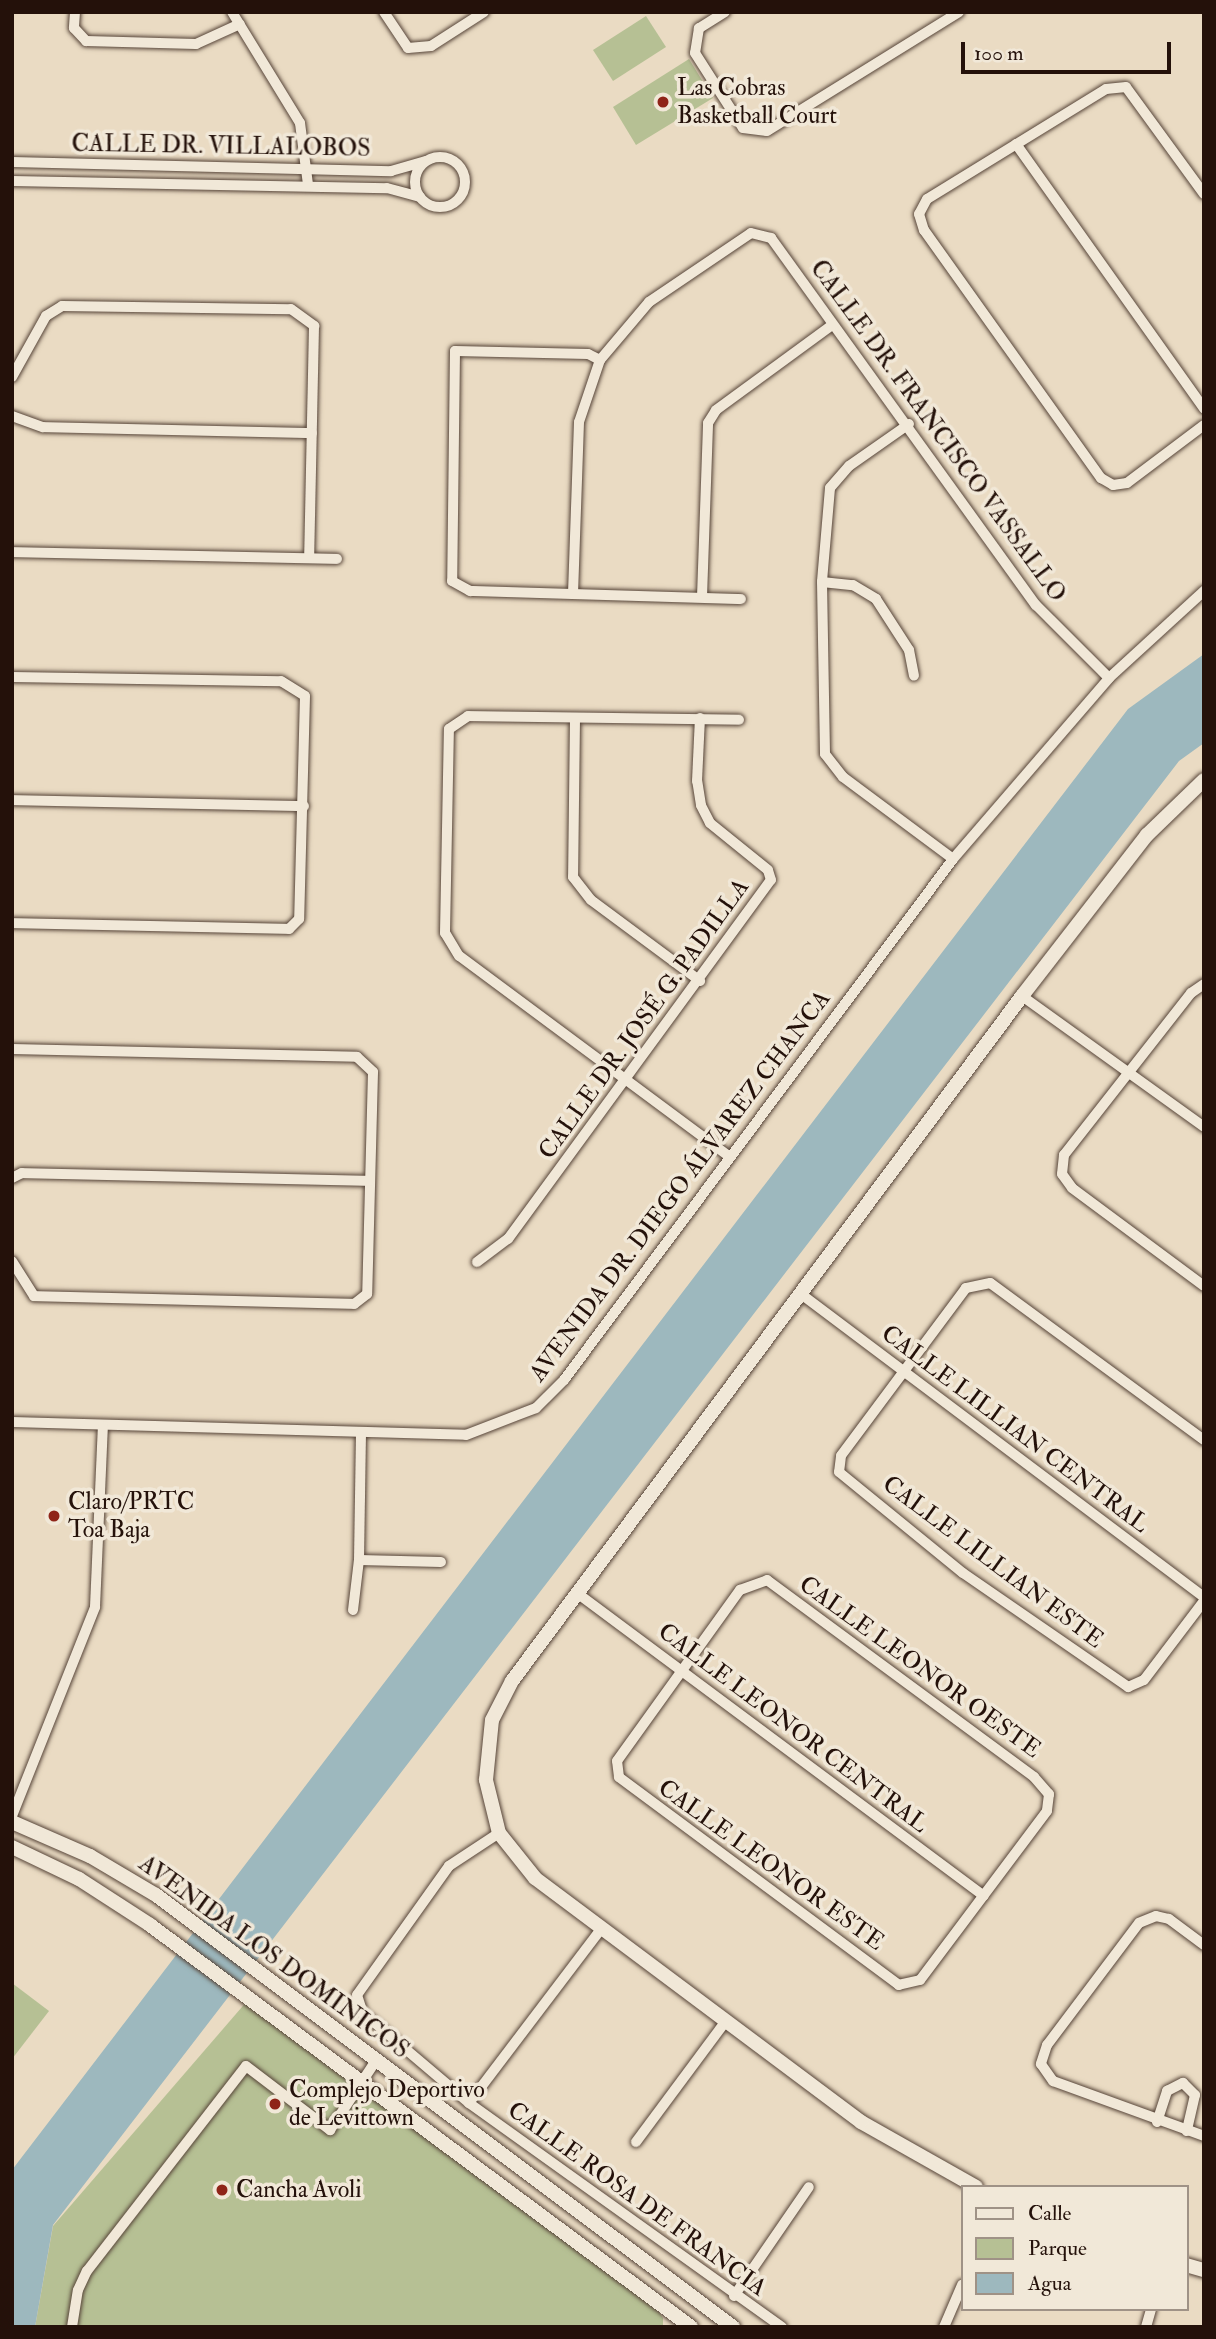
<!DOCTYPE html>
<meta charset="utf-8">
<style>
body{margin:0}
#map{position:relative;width:1216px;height:2339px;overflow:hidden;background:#eadbc3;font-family:"IM FELL Double Pica",serif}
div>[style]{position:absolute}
.green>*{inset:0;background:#b6c094}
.water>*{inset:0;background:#9db8be}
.roads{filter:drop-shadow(0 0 2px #564438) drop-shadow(0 0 2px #564438)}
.minor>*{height:10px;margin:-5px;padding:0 5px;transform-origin:5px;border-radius:5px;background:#f1e8d8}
.minor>.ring{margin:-5px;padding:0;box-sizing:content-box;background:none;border:10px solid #f1e8d8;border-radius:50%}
.tertiary>*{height:14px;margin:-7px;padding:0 7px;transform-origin:7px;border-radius:7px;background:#f1e8d8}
.dots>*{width:19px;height:19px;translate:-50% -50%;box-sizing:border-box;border:4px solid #f1e8d8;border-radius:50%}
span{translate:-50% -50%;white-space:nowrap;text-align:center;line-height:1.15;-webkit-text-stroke:7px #f1e8d8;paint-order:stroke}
.poi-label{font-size:24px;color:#24110a}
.left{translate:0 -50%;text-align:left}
.street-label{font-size:24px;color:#24110a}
.frame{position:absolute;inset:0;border:14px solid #24110a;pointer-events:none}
.legend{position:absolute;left:961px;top:2185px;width:228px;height:126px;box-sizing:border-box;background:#f1e8d8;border:2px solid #9f9286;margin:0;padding:9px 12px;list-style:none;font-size:21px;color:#24110a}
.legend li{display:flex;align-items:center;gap:14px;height:35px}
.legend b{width:35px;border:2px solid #9f9286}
.scale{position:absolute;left:961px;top:42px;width:210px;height:32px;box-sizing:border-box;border:4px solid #24110a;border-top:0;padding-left:9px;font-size:21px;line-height:24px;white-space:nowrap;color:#24110a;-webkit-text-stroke:5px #f1e8d8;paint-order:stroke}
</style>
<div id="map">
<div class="green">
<div style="clip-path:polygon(646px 16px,666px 47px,613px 81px,593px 50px)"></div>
<div style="clip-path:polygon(689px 59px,713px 98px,636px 145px,613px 107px)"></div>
<div style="clip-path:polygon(12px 1983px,49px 2011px,12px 2059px)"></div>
<div style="clip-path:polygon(248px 2000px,650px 2300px,663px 2318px,663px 2327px,35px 2327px,53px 2226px)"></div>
</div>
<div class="water">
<div style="clip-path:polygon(1204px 654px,1204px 743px,1179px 761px,53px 2225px,35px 2327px,12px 2327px,12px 2170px,1128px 709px)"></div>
</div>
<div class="roads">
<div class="minor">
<div style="left:75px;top:12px;width:16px;rotate:94deg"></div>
<div style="left:74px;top:28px;width:18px;rotate:47deg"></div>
<div style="left:86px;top:41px;width:110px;rotate:1.6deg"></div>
<div style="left:196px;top:44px;width:48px;rotate:-24.4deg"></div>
<div style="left:232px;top:12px;width:130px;rotate:58.5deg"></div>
<div style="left:300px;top:123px;width:63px;rotate:82.6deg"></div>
<div style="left:384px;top:12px;width:43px;rotate:56.3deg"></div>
<div style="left:408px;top:48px;width:23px;rotate:-5deg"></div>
<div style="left:431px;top:46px;width:63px;rotate:-32.7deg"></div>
<div style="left:725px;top:12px;width:31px;rotate:148deg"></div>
<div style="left:699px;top:28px;width:25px;rotate:99deg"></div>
<div style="left:695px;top:53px;width:89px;rotate:57.4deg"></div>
<div style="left:743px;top:128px;width:24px;rotate:7deg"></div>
<div style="left:767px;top:131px;width:226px;rotate:-31.8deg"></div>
<div style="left:1016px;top:144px;width:325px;rotate:54.6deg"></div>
<div class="ring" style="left:415px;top:157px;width:40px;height:40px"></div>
<div style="left:12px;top:162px;width:379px;rotate:1.4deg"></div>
<div style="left:391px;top:171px;width:36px;rotate:-16deg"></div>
<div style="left:12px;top:181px;width:375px;rotate:1.1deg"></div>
<div style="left:387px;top:188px;width:34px;rotate:15deg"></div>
<div style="left:1204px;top:194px;width:132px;rotate:-126.1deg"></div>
<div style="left:1126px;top:87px;width:20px;rotate:174deg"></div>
<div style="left:1106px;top:89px;width:210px;rotate:148.4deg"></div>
<div style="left:927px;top:199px;width:17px;rotate:118deg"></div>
<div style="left:919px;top:214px;width:17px;rotate:73deg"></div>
<div style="left:924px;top:230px;width:305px;rotate:54.5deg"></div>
<div style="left:1101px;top:478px;width:14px;rotate:30deg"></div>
<div style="left:1113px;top:485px;width:14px;rotate:-8deg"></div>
<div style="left:1127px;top:483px;width:96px;rotate:-37deg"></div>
<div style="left:600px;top:360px;width:13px;rotate:-153deg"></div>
<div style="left:588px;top:354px;width:133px;rotate:-178.7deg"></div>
<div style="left:455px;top:351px;width:230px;rotate:90.7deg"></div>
<div style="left:452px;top:581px;width:21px;rotate:29deg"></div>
<div style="left:470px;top:591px;width:271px;rotate:1.7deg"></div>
<div style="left:12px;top:377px;width:70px;rotate:-60.9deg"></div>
<div style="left:46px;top:316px;width:19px;rotate:-32deg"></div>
<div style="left:62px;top:306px;width:229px;rotate:0.8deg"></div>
<div style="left:291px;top:309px;width:29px;rotate:36deg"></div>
<div style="left:314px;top:326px;width:232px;rotate:91.2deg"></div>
<div style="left:12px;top:416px;width:33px;rotate:20deg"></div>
<div style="left:43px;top:427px;width:269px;rotate:1.3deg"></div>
<div style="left:909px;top:424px;width:73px;rotate:145deg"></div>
<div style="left:849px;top:466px;width:29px;rotate:131deg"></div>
<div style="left:830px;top:488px;width:94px;rotate:94.9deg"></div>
<div style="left:822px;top:582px;width:172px;rotate:89deg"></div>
<div style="left:825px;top:754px;width:29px;rotate:52deg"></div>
<div style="left:843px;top:777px;width:137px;rotate:36.7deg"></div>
<div style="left:12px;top:552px;width:325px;rotate:1.2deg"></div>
<div style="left:822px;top:582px;width:31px;rotate:6deg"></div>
<div style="left:853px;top:585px;width:27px;rotate:31deg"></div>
<div style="left:876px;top:599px;width:61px;rotate:57.1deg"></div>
<div style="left:909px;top:650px;width:26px;rotate:79deg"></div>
<div style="left:573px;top:594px;width:172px;rotate:-88deg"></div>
<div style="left:579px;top:422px;width:65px;rotate:-71.3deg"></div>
<div style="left:600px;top:360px;width:76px;rotate:-49.8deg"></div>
<div style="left:649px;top:302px;width:123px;rotate:-34.1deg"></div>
<div style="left:751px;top:233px;width:21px;rotate:14deg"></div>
<div style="left:771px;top:238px;width:453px;rotate:54.2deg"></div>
<div style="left:1036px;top:605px;width:103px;rotate:45deg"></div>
<div style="left:702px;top:597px;width:174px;rotate:-88deg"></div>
<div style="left:708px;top:423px;width:15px;rotate:-58deg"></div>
<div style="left:716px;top:410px;width:144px;rotate:-36.2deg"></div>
<div style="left:12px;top:677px;width:269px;rotate:0.9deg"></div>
<div style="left:281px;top:681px;width:28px;rotate:32deg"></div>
<div style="left:305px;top:696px;width:223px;rotate:91.5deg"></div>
<div style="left:299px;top:919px;width:14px;rotate:135deg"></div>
<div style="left:289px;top:929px;width:277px;rotate:-178.8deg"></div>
<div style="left:575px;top:719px;width:158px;rotate:90.7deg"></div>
<div style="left:573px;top:877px;width:29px;rotate:52deg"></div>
<div style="left:591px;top:900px;width:136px;rotate:36.6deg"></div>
<div style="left:12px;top:800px;width:292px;rotate:1.2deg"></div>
<div style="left:1204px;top:984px;width:16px;rotate:145deg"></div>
<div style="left:1191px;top:993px;width:206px;rotate:128.1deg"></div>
<div style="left:1064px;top:1155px;width:19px;rotate:96deg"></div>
<div style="left:1062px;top:1174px;width:17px;rotate:54deg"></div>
<div style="left:1072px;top:1188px;width:164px;rotate:36.6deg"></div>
<div style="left:1022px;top:996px;width:224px;rotate:35.7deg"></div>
<div style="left:12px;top:1049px;width:345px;rotate:1.3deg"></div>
<div style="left:357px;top:1057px;width:22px;rotate:43deg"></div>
<div style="left:373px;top:1072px;width:222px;rotate:91.5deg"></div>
<div style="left:367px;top:1294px;width:16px;rotate:142deg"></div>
<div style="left:354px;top:1304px;width:320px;rotate:-178.6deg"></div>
<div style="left:34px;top:1296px;width:41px;rotate:-122.2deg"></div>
<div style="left:730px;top:1157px;width:337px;rotate:-143.4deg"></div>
<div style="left:459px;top:956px;width:27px;rotate:-121deg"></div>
<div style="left:445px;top:933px;width:204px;rotate:-88.9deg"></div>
<div style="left:449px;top:729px;width:23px;rotate:-34deg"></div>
<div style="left:468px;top:716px;width:271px;rotate:0.8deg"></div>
<div style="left:12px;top:1178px;width:11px;rotate:-27deg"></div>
<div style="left:22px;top:1173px;width:348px;rotate:1.3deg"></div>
<div style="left:477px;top:1262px;width:39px;rotate:-37deg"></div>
<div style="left:508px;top:1239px;width:445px;rotate:-53.8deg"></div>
<div style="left:771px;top:880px;width:10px;rotate:-107deg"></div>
<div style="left:768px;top:870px;width:75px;rotate:-141deg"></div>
<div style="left:710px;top:823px;width:20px;rotate:-117deg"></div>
<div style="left:701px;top:805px;width:24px;rotate:-99deg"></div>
<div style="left:697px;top:781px;width:63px;rotate:-87.3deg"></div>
<div style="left:801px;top:1294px;width:504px;rotate:36.94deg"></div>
<div style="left:12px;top:1422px;width:454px;rotate:1.6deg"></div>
<div style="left:466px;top:1435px;width:75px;rotate:-21.1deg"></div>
<div style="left:536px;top:1408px;width:40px;rotate:-45deg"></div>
<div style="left:564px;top:1380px;width:650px;rotate:-53.25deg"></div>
<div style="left:953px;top:859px;width:239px;rotate:-49.2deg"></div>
<div style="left:1109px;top:678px;width:129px;rotate:-42.5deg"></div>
<div style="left:1204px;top:1440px;width:265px;rotate:-143.7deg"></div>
<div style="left:990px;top:1283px;width:25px;rotate:168deg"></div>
<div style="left:966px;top:1288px;width:209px;rotate:126.7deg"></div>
<div style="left:841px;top:1456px;width:16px;rotate:97deg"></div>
<div style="left:839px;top:1472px;width:160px;rotate:39.2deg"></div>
<div style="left:963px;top:1573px;width:201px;rotate:34.6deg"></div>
<div style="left:1128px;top:1687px;width:17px;rotate:-24deg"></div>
<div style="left:1144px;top:1680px;width:99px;rotate:-52.8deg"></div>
<div style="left:359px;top:1560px;width:82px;rotate:1.4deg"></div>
<div style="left:767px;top:1580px;width:332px;rotate:36.4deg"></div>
<div style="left:1034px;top:1777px;width:23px;rotate:49deg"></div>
<div style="left:1049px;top:1794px;width:17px;rotate:97deg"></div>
<div style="left:1047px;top:1811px;width:211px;rotate:126.9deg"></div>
<div style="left:920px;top:1980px;width:22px;rotate:167deg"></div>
<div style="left:899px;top:1985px;width:349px;rotate:-143.4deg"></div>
<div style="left:619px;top:1777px;width:16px;rotate:-97deg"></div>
<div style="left:617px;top:1761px;width:211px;rotate:-54.3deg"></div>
<div style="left:740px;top:1590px;width:29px;rotate:-20deg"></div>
<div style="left:577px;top:1593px;width:507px;rotate:36.67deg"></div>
<div style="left:353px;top:1610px;width:50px;rotate:-83.2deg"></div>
<div style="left:359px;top:1560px;width:126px;rotate:-89.1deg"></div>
<div style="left:12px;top:1816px;width:225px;rotate:-68.3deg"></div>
<div style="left:95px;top:1607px;width:181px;rotate:-87.5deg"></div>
<div style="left:499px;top:1833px;width:60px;rotate:146.6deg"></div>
<div style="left:449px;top:1866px;width:158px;rotate:125.5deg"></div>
<div style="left:357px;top:1995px;width:19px;rotate:72deg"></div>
<div style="left:363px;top:2013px;width:139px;rotate:40.3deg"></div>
<div style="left:469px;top:2103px;width:385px;rotate:35.6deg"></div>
<div style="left:1204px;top:1945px;width:44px;rotate:-143.4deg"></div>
<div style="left:1169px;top:1919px;width:13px;rotate:-167deg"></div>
<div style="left:1156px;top:1916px;width:18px;rotate:158deg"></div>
<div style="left:1139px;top:1923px;width:153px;rotate:127deg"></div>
<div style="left:1047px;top:2045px;width:20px;rotate:108deg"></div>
<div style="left:1041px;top:2064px;width:21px;rotate:55deg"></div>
<div style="left:1053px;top:2081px;width:161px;rotate:20deg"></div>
<div style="left:469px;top:2103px;width:220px;rotate:-52.8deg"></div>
<div style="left:1157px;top:2122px;width:33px;rotate:-72deg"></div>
<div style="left:1167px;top:2091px;width:18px;rotate:-27deg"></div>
<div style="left:1183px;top:2083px;width:17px;rotate:45deg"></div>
<div style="left:1195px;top:2095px;width:37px;rotate:103deg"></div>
<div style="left:636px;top:2142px;width:151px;rotate:-53.4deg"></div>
<div style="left:734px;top:2296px;width:132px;rotate:-55.5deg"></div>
<div style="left:72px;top:2327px;width:37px;rotate:-81deg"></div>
<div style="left:78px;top:2290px;width:21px;rotate:-65deg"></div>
<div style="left:87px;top:2271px;width:259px;rotate:-52.2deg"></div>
<div style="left:246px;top:2066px;width:106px;rotate:37.3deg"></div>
<div style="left:330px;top:2130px;width:85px;rotate:-56.5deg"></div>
<div style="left:944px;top:2327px;width:46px;rotate:-66.8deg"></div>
<div style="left:1146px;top:2327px;width:19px;rotate:-74deg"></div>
</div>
<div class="tertiary">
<div style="left:12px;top:1822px;width:85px;rotate:23.6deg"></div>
<div style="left:90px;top:1856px;width:77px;rotate:30.6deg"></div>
<div style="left:156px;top:1895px;width:721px;rotate:36.82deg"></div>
<div style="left:12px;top:1847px;width:74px;rotate:25.5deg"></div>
<div style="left:79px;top:1879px;width:85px;rotate:32.9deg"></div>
<div style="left:150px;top:1925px;width:674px;rotate:36.61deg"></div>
<div style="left:976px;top:2187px;width:132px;rotate:-150.5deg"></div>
<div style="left:861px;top:2122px;width:407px;rotate:-143.2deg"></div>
<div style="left:535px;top:1878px;width:58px;rotate:-128.7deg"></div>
<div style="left:499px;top:1833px;width:55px;rotate:-103.8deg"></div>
<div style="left:486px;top:1780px;width:60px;rotate:-84.3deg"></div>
<div style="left:492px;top:1720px;width:44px;rotate:-62.9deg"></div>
<div style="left:512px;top:1681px;width:854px;rotate:-53.33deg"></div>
<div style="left:1022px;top:996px;width:204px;rotate:-52.2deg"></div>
<div style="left:1147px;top:835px;width:79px;rotate:-44deg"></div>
<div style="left:1186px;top:2265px;width:19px;rotate:16deg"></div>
</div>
</div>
<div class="dots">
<div style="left:663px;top:102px;background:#8f2418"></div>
<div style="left:54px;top:1516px;background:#8f2418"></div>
<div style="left:275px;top:2104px;background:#8f2418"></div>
<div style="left:222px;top:2190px;background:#8f2418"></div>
</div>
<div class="poi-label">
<span class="left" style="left:677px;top:102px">Las Cobras<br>Basketball Court</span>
<span class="left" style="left:68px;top:1516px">Claro/PRTC<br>Toa Baja</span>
<span class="left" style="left:289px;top:2104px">Complejo Deportivo<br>de Levittown</span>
<span class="left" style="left:236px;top:2190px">Cancha Avoli</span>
</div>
<div class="street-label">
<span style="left:221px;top:146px;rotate:1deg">CALLE DR. VILLALOBOS</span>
<span style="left:938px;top:431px;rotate:54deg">CALLE DR. FRANCISCO VASSALLO</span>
<span style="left:644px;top:1019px;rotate:-54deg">CALLE DR. JOSÉ G. PADILLA</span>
<span style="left:680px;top:1186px;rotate:-53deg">AVENIDA DR. DIEGO ÁLVAREZ CHANCA</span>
<span style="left:1015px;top:1429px;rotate:37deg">CALLE LILLIAN CENTRAL</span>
<span style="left:993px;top:1562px;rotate:37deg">CALLE LILLIAN ESTE</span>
<span style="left:920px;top:1667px;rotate:36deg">CALLE LEONOR OESTE</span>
<span style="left:793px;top:1728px;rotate:37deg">CALLE LEONOR CENTRAL</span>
<span style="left:771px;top:1865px;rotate:36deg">CALLE LEONOR ESTE</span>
<span style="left:274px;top:1957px;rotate:36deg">AVENIDA LOS DOMINICOS</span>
<span style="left:637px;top:2199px;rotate:36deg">CALLE ROSA DE FRANCIA</span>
</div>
<div class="frame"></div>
<ul class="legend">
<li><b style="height:9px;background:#f1e8d8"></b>Calle</li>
<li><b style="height:19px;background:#b6c094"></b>Parque</li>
<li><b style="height:19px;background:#9db8be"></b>Agua</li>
</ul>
<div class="scale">100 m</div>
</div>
